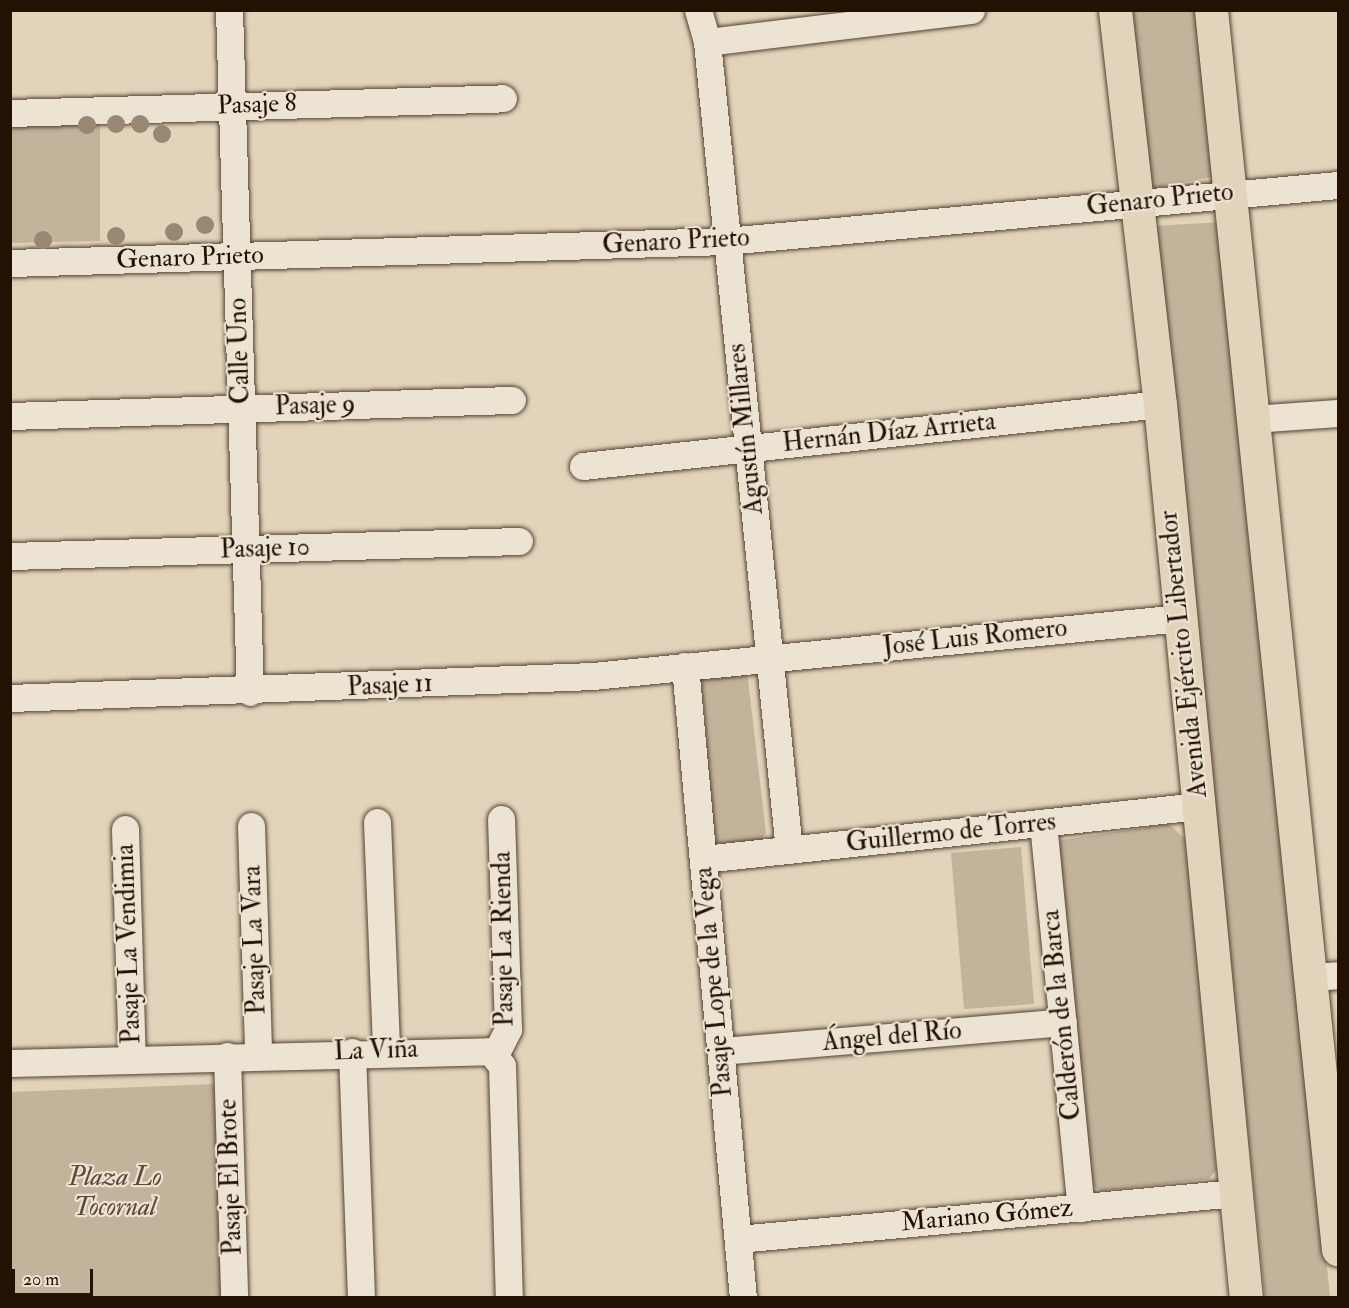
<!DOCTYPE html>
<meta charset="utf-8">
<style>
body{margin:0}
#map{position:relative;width:1349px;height:1308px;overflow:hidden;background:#e2d4ba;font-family:"IM FELL Double Pica",serif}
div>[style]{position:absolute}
.green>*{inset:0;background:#c2b39b}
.roads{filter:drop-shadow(0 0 2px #534232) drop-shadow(0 0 2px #534232)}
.minor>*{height:27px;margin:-13.5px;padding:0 13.5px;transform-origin:13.5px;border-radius:13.5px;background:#ece3d2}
.major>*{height:33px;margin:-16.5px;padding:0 16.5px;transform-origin:16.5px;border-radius:16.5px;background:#e2d4ba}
.trees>*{width:18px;height:18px;margin:-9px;border-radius:50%;background:#988873}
span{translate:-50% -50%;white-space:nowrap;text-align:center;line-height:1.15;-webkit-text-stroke:4.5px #ece3d2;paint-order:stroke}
.street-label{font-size:26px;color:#231204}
.park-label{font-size:26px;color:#5b4a39;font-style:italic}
.frame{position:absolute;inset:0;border:12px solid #231204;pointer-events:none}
.scale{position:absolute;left:12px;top:1269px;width:81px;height:27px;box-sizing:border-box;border:3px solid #231204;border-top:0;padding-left:8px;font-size:18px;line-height:21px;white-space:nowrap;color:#231204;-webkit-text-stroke:4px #ece3d2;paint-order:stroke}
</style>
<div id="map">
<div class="green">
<div style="clip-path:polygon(1129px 11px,1199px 11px,1217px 176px,1150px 189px)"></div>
<div style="clip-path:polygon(100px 120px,100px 241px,11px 243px,10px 124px)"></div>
<div style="clip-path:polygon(1223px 222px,1330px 1297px,1265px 1297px,1153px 226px)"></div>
<div style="clip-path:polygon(747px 671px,766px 833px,760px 841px,715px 844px,701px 676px)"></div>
<div style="clip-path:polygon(1169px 824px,1186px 840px,1216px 1170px,1209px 1179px,1101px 1191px,1088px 1183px,1054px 852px,1061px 840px)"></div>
<div style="clip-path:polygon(1021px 847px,1034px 1004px,964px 1009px,951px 853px)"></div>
<div style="clip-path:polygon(216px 1084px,224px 1297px,11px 1297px,10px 1092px)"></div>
</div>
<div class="roads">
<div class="minor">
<div style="left:229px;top:10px;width:682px;rotate:88.24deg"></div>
<div style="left:698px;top:10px;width:33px;rotate:74deg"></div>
<div style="left:707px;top:42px;width:812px;rotate:84.21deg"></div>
<div style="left:707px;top:42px;width:266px;rotate:-6.9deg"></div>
<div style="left:10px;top:113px;width:493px;rotate:-1.7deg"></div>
<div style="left:10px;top:263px;width:716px;rotate:-1.76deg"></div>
<div style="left:726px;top:241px;width:615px;rotate:-5.23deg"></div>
<div style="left:10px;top:416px;width:502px;rotate:-1.83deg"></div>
<div style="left:1252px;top:419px;width:86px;rotate:-4deg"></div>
<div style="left:583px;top:466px;width:580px;rotate:-6.13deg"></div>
<div style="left:10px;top:556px;width:509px;rotate:-1.69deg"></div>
<div style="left:685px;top:666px;width:635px;rotate:84.76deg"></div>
<div style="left:10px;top:698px;width:583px;rotate:-2.16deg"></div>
<div style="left:593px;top:676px;width:590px;rotate:-5.64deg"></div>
<div style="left:377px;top:822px;width:229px;rotate:87.7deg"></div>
<div style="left:1043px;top:823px;width:387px;rotate:84.4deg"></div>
<div style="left:251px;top:826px;width:229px;rotate:88.2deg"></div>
<div style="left:125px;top:829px;width:230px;rotate:88.3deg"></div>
<div style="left:703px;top:859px;width:498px;rotate:-6.1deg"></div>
<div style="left:1311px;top:977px;width:27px;rotate:-4deg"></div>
<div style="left:721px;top:1051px;width:343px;rotate:-4.8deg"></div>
<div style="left:352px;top:1052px;width:246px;rotate:87.9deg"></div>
<div style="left:495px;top:1055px;width:29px;rotate:-63deg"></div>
<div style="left:508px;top:1029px;width:210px;rotate:-91.9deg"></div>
<div style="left:227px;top:1056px;width:242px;rotate:88.3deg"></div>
<div style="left:10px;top:1063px;width:480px;rotate:-1.4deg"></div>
<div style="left:490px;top:1051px;width:19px;rotate:51deg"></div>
<div style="left:502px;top:1066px;width:232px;rotate:88.3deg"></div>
<div style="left:738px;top:1239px;width:500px;rotate:-5.28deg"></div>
</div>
<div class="major">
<div style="left:1115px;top:10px;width:397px;rotate:83.5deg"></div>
<div style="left:1160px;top:404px;width:898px;rotate:84.51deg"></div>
<div style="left:1211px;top:10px;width:1246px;rotate:84.15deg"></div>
</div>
</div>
<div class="trees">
<div style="left:116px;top:124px"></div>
<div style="left:140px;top:124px"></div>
<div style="left:87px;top:125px"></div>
<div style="left:162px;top:134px"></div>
<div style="left:205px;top:225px"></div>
<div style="left:174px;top:232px"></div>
<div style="left:116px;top:236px"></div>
<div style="left:43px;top:240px"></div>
</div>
<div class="street-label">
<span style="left:257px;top:105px;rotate:-2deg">Pasaje 8</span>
<span style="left:1160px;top:200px;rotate:-6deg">Genaro Prieto</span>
<span style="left:676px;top:242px;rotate:-3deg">Genaro Prieto</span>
<span style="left:190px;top:258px;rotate:-2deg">Genaro Prieto</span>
<span style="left:240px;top:351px;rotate:-92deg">Calle Uno</span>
<span style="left:315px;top:406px;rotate:-2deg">Pasaje 9</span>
<span style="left:746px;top:429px;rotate:-96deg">Agustín Millares</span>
<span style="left:889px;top:433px;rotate:-6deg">Hernán Díaz Arrieta</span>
<span style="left:265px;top:549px;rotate:-2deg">Pasaje 10</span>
<span style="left:975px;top:638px;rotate:-6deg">José Luis Romero</span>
<span style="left:1184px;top:654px;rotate:-96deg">Avenida Ejército Libertador</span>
<span style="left:390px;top:686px;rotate:-3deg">Pasaje 11</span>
<span style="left:951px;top:833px;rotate:-6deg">Guillermo de Torres</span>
<span style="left:504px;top:939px;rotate:-91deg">Pasaje La Rienda</span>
<span style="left:255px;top:940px;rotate:-92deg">Pasaje La Vara</span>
<span style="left:129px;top:944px;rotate:-92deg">Pasaje La Vendimia</span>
<span style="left:714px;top:982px;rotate:-95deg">Pasaje Lope de la Vega</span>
<span style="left:1062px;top:1015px;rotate:-96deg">Calderón de la Barca</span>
<span style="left:892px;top:1037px;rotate:-5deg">Ángel del Río</span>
<span style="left:376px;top:1051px;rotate:-2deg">La Viña</span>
<span style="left:231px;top:1177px;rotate:-92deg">Pasaje El Brote</span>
<span style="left:987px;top:1216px;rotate:-5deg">Mariano Gómez</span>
</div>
<div class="park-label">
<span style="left:115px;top:1193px">Plaza Lo<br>Tocornal</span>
</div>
<div class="frame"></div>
<div class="scale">20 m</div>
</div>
